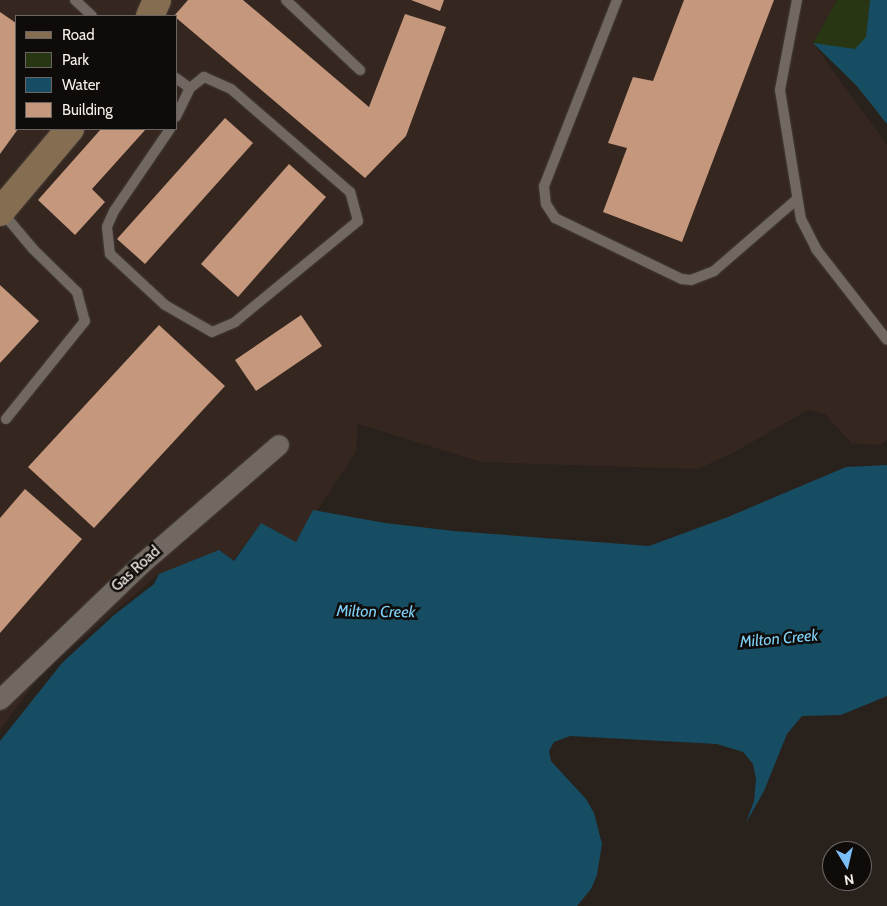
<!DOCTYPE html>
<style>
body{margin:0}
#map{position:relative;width:887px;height:906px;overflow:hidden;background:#29211c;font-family:Cabin,sans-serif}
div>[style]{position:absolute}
.built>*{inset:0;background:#35271f}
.green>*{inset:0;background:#293614}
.water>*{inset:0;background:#164d62}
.building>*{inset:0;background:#c5987d}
.roads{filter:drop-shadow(0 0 1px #443d39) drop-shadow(0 0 1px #443d39)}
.lane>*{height:10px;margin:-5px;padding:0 5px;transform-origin:5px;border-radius:5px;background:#726862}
.street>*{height:20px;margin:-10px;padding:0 10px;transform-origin:10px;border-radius:10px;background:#726862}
.secondary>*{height:28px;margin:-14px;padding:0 14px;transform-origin:14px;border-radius:14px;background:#846d51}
span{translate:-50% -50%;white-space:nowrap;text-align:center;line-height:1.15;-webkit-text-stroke:5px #0f0b09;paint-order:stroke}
.street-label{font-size:15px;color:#f5efec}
.water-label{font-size:16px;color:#7ed0f6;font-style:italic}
.legend{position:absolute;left:15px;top:15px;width:162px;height:115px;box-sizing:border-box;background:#0f0b09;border:1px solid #6b6664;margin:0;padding:6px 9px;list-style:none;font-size:15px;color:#f5efec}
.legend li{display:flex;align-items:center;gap:10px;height:25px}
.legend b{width:25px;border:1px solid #6b6664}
.north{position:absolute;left:822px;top:841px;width:50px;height:50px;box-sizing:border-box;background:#0f0b09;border:1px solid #6b6664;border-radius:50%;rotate:171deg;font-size:14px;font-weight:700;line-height:20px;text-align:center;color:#f5efec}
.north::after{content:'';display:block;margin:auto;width:18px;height:22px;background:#7bbef8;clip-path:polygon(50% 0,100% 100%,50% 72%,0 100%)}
</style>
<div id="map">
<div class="built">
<div style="clip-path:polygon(evenodd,0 0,837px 0,813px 43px,887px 145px,887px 440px,880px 445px,852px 444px,825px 414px,808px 410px,731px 454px,697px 469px,481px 462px,358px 424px,356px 452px,296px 543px,261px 523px,232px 562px,219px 550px,159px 574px,43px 672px,0 730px,0 0,16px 16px,176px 16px,176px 129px,16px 129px,16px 16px)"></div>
</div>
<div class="green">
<div style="clip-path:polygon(837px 0,887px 0,887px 124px,856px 85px,813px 43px)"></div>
</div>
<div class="water">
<div style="clip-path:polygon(870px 0,887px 0,887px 124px,856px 85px,813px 43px,855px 49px,866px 37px)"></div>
<div style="clip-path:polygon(887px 465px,887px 696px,841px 715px,802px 716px,787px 734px,764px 791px,746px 823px,754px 801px,756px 779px,753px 764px,743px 752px,717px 744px,570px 736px,554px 742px,549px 751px,551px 761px,586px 799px,594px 813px,602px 844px,597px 875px,591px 889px,577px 906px,0 906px,0 741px,62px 663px,114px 615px,154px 584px,159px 574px,219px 550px,234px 561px,261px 523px,296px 542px,313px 510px,385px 523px,454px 531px,649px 546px,728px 517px,846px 467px)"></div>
</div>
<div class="building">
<div style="clip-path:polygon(188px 0,243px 0,369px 107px,405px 14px,446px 27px,406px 136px,365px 178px,174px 16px)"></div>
<div style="clip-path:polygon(411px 0,444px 0,440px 11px)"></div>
<div style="clip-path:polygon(684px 0,774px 0,682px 242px,603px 212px,627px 148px,608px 143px,633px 77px,653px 81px)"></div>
<div style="clip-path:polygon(0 12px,16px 23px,18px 129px,0 154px)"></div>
<div style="clip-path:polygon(225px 118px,253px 143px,145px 264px,117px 239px)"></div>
<div style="clip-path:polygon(101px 129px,146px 129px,92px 189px,105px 202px,75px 235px,38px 200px)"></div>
<div style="clip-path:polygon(289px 164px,326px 197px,238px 297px,201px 264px)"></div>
<div style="clip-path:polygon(0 285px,39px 321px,0 363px)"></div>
<div style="clip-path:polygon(301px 315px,322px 346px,256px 391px,235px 360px)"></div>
<div style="clip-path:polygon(159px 325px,225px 386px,94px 528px,28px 467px)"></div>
<div style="clip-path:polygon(25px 489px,82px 539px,0 633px,0 518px)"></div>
</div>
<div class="roads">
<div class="lane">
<div style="left:75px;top:0;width:23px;rotate:43deg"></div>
<div style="left:286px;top:0;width:102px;rotate:43.4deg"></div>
<div style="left:617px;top:0;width:200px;rotate:111.4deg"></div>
<div style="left:544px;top:186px;width:18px;rotate:84deg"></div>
<div style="left:546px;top:204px;width:17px;rotate:57deg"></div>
<div style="left:555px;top:218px;width:141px;rotate:25.7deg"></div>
<div style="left:682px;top:279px;width:9px;rotate:6deg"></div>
<div style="left:691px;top:280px;width:25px;rotate:-21deg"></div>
<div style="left:714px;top:271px;width:110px;rotate:-40.9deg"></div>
<div style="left:797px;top:0;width:92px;rotate:100.7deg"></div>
<div style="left:780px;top:90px;width:131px;rotate:80.8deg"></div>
<div style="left:801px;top:219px;width:34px;rotate:63deg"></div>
<div style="left:816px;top:249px;width:115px;rotate:52deg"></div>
<div style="left:176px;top:78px;width:17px;rotate:36deg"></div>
<div style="left:170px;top:129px;width:99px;rotate:124.3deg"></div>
<div style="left:114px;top:211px;width:17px;rotate:114deg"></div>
<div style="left:107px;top:227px;width:27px;rotate:84deg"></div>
<div style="left:110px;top:254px;width:75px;rotate:42.8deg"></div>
<div style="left:165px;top:305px;width:54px;rotate:29.9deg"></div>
<div style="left:212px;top:332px;width:25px;rotate:-23deg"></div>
<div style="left:235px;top:322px;width:159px;rotate:-39.4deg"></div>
<div style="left:358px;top:221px;width:30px;rotate:-105deg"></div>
<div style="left:350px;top:192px;width:157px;rotate:-139.1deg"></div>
<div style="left:231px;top:89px;width:30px;rotate:-156deg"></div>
<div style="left:204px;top:77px;width:18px;rotate:142deg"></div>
<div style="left:190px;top:88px;width:32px;rotate:116deg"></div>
<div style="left:2px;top:212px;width:48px;rotate:50deg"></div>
<div style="left:33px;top:249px;width:62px;rotate:44.3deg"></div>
<div style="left:77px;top:292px;width:30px;rotate:75deg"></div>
<div style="left:85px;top:321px;width:126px;rotate:128.9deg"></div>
</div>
<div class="street">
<div style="left:0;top:700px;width:198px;rotate:-43.8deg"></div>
<div style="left:143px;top:563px;width:180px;rotate:-40.9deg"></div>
</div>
<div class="secondary">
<div style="left:150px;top:16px;width:17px;rotate:-66deg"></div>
<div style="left:0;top:212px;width:109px;rotate:-49.9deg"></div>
</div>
</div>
<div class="street-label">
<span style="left:136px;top:569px;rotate:-42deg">Gas Road</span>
</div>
<div class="water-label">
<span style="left:376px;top:612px;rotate:1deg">Milton Creek</span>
<span style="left:779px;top:639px;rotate:-5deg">Milton Creek</span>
</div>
<ul class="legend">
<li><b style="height:6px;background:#846d51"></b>Road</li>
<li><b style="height:14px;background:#293614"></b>Park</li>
<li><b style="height:14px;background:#164d62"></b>Water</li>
<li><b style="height:14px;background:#c5987d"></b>Building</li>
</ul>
<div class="north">N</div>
</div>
